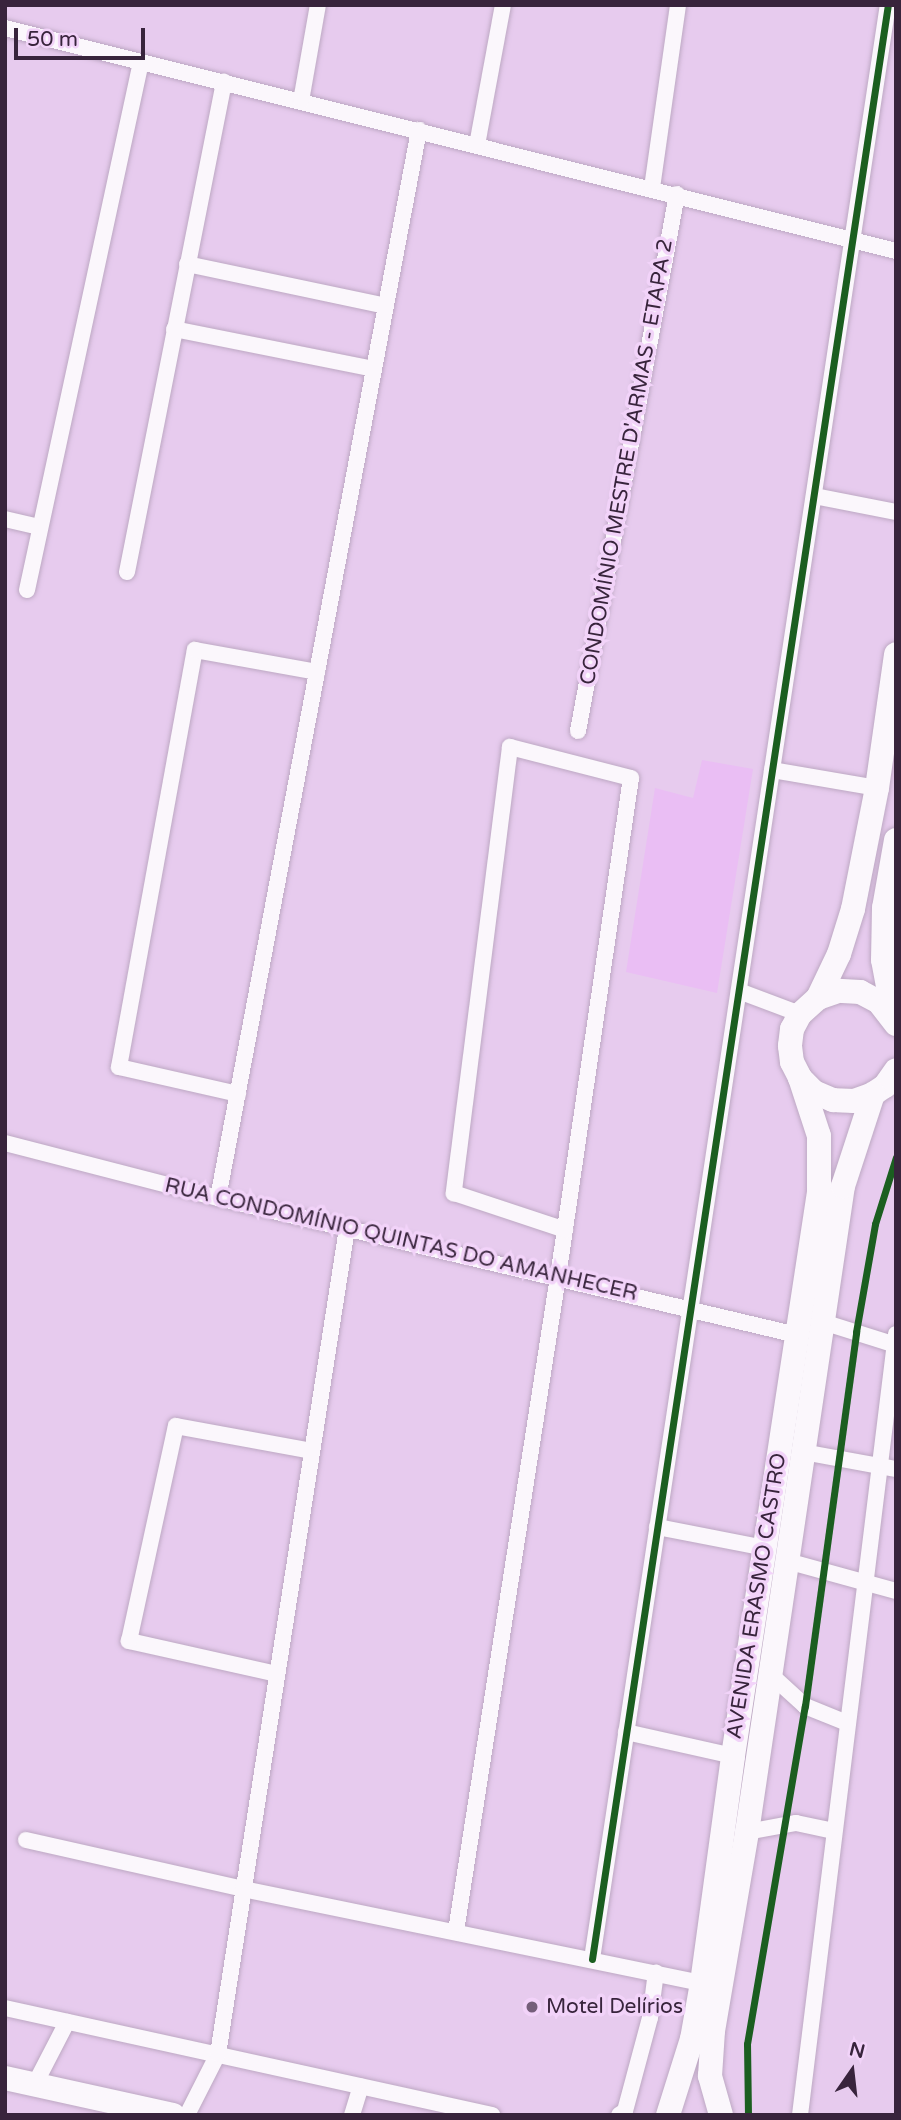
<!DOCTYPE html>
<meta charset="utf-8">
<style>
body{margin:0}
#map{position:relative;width:901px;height:2120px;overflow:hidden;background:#e7cbee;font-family:"Varela Round",sans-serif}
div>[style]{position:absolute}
.built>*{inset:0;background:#eabef4}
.roads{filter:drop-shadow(0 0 2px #bda8c3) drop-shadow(0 0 2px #bda8c3)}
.minor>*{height:16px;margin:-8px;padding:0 8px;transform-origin:8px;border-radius:8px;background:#fbf7fc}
.primary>*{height:24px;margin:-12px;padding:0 12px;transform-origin:12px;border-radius:12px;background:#fbf7fc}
.cycleway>*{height:7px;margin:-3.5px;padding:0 3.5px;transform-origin:3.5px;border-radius:3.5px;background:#1b5e20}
.dots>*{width:19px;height:19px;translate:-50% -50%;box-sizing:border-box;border:4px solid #f2d3f9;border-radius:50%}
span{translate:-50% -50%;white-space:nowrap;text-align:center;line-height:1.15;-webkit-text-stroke:7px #f2d3f9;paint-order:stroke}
.street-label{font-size:21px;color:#38243c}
.poi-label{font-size:21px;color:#38243c}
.left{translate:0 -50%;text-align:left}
.frame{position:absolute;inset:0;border:7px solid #38243c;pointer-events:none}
.north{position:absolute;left:817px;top:2036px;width:70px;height:70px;-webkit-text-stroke:5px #f2d3f9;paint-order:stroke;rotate:14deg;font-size:19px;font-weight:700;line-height:28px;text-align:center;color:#38243c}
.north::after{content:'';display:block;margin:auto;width:24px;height:32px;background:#38243c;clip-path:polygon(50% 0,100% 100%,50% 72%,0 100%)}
.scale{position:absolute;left:14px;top:28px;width:131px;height:32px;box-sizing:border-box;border:4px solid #38243c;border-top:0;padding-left:9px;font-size:21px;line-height:24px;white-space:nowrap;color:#38243c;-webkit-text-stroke:5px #f2d3f9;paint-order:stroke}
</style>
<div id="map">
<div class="built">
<div style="clip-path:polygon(702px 760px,753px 769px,717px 993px,626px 972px,655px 788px,693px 798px)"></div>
</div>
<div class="roads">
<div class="minor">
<div style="left:5px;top:28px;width:918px;rotate:14.05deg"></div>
<div style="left:301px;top:101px;width:97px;rotate:-80deg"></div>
<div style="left:477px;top:145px;width:142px;rotate:-79.5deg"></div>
<div style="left:652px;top:188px;width:185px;rotate:-81.9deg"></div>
<div style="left:187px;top:264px;width:203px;rotate:11.9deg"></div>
<div style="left:174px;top:329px;width:204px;rotate:11.3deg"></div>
<div style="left:814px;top:496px;width:84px;rotate:11deg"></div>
<div style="left:5px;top:519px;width:35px;rotate:13deg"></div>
<div style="left:127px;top:572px;width:500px;rotate:-78.8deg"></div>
<div style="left:27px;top:590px;width:540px;rotate:-77.82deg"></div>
<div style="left:578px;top:731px;width:546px;rotate:-79.55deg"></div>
<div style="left:772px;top:770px;width:107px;rotate:9.7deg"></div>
<div style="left:739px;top:991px;width:65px;rotate:20.7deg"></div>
<div style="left:238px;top:1094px;width:122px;rotate:-167.2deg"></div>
<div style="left:119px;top:1067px;width:424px;rotate:-79.7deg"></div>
<div style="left:195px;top:650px;width:124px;rotate:10.2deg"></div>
<div style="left:5px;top:1143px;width:220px;rotate:14.5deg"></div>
<div style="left:218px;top:1198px;width:595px;rotate:13.31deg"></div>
<div style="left:218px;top:1198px;width:1087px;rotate:-79.34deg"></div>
<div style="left:823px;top:1322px;width:77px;rotate:17.5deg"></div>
<div style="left:803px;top:1452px;width:95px;rotate:10.4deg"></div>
<div style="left:657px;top:1527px;width:110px;rotate:11deg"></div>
<div style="left:787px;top:1561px;width:113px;rotate:15.4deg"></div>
<div style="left:277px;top:1674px;width:152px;rotate:-167.4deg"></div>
<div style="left:129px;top:1641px;width:220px;rotate:-77.7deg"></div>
<div style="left:176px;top:1426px;width:138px;rotate:10.4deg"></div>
<div style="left:770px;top:1674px;width:47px;rotate:42.4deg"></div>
<div style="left:805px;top:1706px;width:45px;rotate:22deg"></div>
<div style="left:626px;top:1732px;width:110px;rotate:12.6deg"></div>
<div style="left:747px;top:1832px;width:50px;rotate:-10.4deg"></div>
<div style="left:796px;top:1823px;width:38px;rotate:12deg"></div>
<div style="left:26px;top:1840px;width:222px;rotate:12.7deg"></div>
<div style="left:243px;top:1889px;width:469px;rotate:11.6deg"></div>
<div style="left:456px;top:1931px;width:662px;rotate:-81.14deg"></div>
<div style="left:558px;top:1277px;width:504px;rotate:-81.68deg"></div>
<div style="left:631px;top:778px;width:125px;rotate:-165.6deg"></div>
<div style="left:510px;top:747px;width:450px;rotate:97.2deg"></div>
<div style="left:454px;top:1193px;width:117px;rotate:18.4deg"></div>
<div style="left:592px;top:1959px;width:1976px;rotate:-81.39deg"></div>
<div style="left:5px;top:2008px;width:499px;rotate:12.4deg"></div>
<div style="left:35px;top:2084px;width:70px;rotate:-62.7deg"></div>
<div style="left:187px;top:2115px;width:68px;rotate:-63.1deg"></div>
<div style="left:218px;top:2054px;width:836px;rotate:-81.12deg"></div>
<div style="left:352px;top:2115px;width:30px;rotate:-73deg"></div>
<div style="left:619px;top:2115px;width:7px;rotate:-34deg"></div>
<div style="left:625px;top:2111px;width:96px;rotate:-75deg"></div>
<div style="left:650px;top:2018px;width:46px;rotate:-82.6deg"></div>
<div style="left:800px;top:2115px;width:787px;rotate:-82.99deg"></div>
</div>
<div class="primary">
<div style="left:818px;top:998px;width:49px;rotate:-64.5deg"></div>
<div style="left:839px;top:954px;width:47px;rotate:-72.7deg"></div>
<div style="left:853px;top:909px;width:123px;rotate:-78.8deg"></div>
<div style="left:877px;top:788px;width:135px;rotate:-81.9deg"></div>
<div style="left:894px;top:1018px;width:59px;rotate:-100.7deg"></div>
<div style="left:883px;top:960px;width:52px;rotate:-88.9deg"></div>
<div style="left:884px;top:908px;width:69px;rotate:-80deg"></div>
<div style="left:896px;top:1024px;width:28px;rotate:-128deg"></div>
<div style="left:879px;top:1002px;width:21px;rotate:-152deg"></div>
<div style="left:860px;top:992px;width:22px;rotate:-177deg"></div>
<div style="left:838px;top:991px;width:21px;rotate:161deg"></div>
<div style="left:818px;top:998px;width:24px;rotate:138deg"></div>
<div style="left:800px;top:1014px;width:17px;rotate:118deg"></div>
<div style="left:792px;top:1029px;width:17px;rotate:97deg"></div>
<div style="left:790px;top:1046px;width:16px;rotate:83deg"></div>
<div style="left:792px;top:1062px;width:18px;rotate:63deg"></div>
<div style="left:800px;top:1078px;width:20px;rotate:45deg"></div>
<div style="left:814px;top:1092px;width:21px;rotate:23deg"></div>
<div style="left:833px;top:1100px;width:21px;rotate:3deg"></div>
<div style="left:854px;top:1101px;width:20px;rotate:-20deg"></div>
<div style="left:873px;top:1094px;width:14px;rotate:-34deg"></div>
<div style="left:885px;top:1086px;width:19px;rotate:-55deg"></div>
<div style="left:5px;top:2078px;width:172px;rotate:12.4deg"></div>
<div style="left:668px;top:2115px;width:80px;rotate:-72.5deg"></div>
<div style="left:692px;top:2039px;width:57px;rotate:-79.9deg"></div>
<div style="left:702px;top:1983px;width:229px;rotate:-82.2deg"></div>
<div style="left:733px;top:1756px;width:571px;rotate:-81.33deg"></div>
<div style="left:819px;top:1192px;width:56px;rotate:-90deg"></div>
<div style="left:819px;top:1136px;width:61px;rotate:-108.1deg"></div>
<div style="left:721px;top:2115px;width:41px;rotate:-105.8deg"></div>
<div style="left:710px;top:2076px;width:45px;rotate:-86.2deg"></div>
<div style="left:713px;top:2031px;width:202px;rotate:-80.3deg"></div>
<div style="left:747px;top:1832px;width:653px;rotate:-81.55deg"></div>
<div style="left:843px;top:1186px;width:97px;rotate:-71.9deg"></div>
</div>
</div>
<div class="cycleway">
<div style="left:592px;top:1959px;width:1976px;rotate:-81.39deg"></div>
<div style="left:748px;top:2115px;width:71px;rotate:-90.8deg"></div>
<div style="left:747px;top:2044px;width:343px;rotate:-80.3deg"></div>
<div style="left:805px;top:1706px;width:377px;rotate:-82.2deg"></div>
<div style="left:856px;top:1332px;width:110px;rotate:-80deg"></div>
<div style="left:875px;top:1224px;width:70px;rotate:-72.6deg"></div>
</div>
<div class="dots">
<div style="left:532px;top:2007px;background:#755e7a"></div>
</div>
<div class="street-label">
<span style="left:627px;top:462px;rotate:-80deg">CONDOMÍNIO MESTRE D'ARMAS - ETAPA 2</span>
<span style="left:401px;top:1240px;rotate:13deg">RUA CONDOMÍNIO QUINTAS DO AMANHECER</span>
<span style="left:757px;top:1596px;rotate:-81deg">AVENIDA ERASMO CASTRO</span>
</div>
<div class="poi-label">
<span class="left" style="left:546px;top:2007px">Motel Delírios</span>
</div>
<div class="frame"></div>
<div class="north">N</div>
<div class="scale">50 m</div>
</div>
